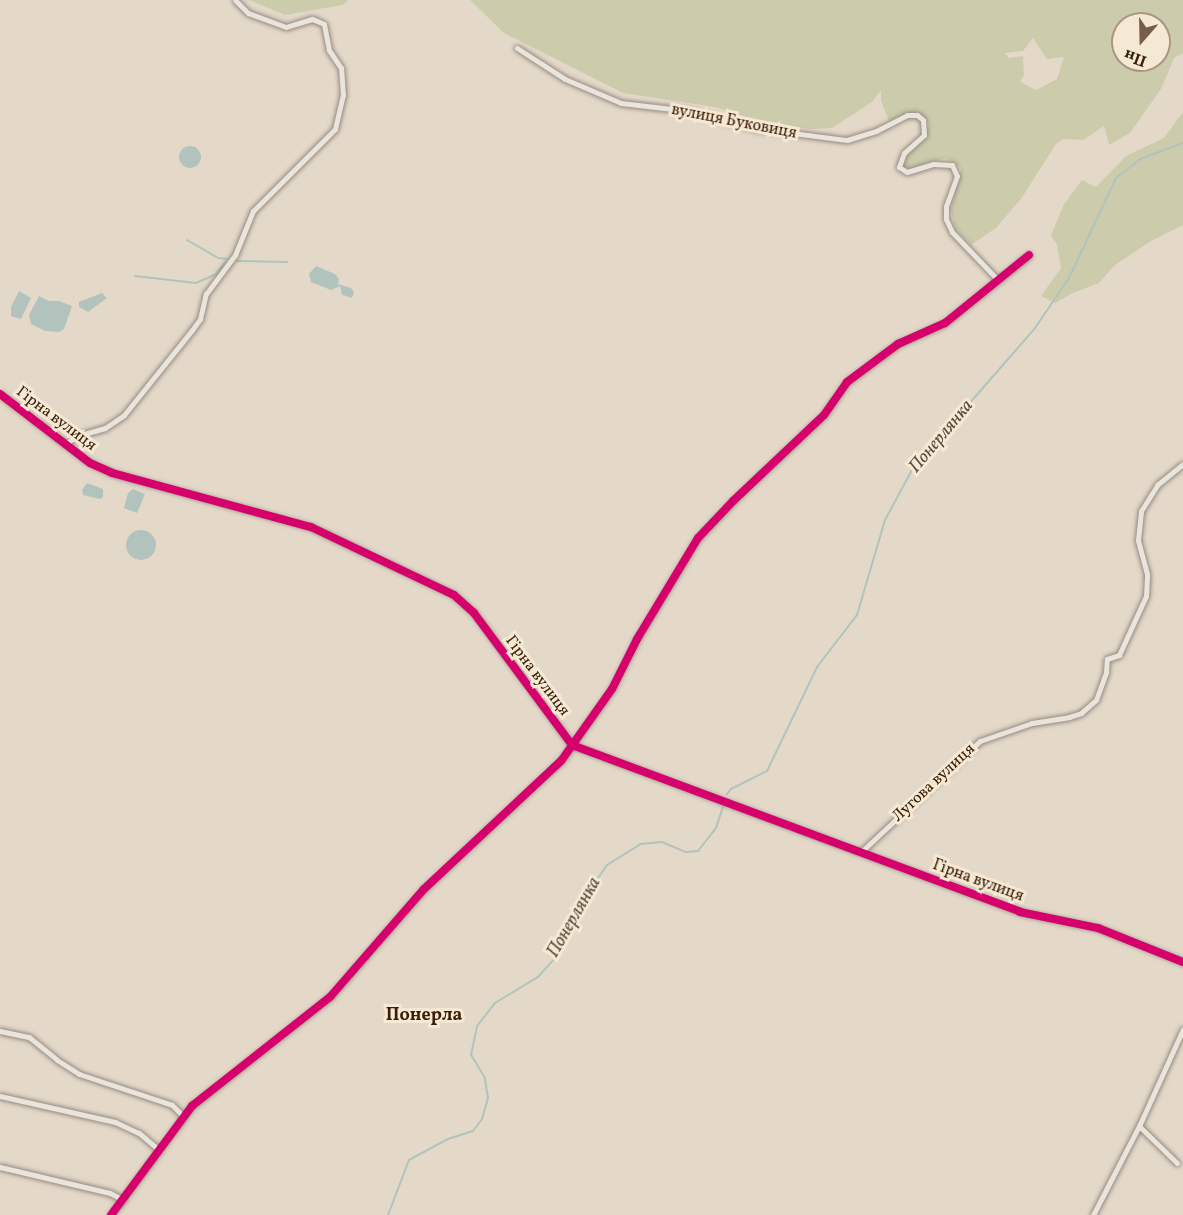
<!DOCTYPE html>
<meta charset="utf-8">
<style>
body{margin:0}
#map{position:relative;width:1183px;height:1215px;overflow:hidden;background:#e4d9c9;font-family:Vollkorn,serif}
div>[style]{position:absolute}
.green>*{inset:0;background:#cccbab}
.water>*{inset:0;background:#b2c3be}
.round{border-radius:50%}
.stream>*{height:2px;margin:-1px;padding:0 1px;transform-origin:1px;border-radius:1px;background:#b2c3be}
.roads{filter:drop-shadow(0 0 2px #968c80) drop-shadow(0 0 2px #968c80)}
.street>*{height:5px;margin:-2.5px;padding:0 2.5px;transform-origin:2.5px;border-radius:2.5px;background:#e9e4dc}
.cycleway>*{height:8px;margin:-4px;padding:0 4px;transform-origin:4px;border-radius:4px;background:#d6006c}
span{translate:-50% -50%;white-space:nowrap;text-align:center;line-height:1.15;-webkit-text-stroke:6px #f5e8d4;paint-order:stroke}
.street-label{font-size:16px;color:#3a1e05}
.water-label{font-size:18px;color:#584c3b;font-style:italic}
.neighbourhood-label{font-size:18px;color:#3a1e05;font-weight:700}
.north{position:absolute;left:1111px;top:12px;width:60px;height:60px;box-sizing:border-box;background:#f5e8d4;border:2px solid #aa9781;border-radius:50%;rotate:200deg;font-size:16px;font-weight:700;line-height:24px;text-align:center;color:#3a1e05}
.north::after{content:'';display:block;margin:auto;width:21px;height:27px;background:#765f4a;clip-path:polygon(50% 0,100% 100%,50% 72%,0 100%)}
</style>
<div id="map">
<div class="green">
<div style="clip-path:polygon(249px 0,348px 0,343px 5px,285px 15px)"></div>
<div style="clip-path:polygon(evenodd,470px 0,1183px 0,1183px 53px,1174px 58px,1161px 89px,1130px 133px,1109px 145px,1104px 126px,1083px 140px,1063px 139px,1056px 144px,1021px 199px,996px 228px,971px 245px,955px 228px,951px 209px,961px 168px,946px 158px,910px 168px,904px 167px,902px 161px,907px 153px,925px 140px,929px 125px,922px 116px,908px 113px,889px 121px,881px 101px,881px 90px,872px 102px,832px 128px,810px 129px,756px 120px,715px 107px,623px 93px,504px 33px,470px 0,1123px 24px,1159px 24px,1159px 60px,1123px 60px,1123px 24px,470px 0,1033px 38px,1047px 59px,1064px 57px,1057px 79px,1036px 90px,1020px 82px,1024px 75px,1023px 56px,1009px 58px,1005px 53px,1023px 51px,1033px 38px)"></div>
<div style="clip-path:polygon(1183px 112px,1183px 225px,1151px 241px,1115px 265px,1099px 283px,1075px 292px,1055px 303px,1041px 296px,1061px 268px,1057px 244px,1051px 236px,1064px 204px,1082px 180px,1096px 187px,1126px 156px,1164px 138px)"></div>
</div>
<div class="water">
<div class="round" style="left:179px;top:146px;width:22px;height:22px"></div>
<div style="clip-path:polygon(316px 266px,335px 274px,339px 279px,338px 284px,351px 288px,354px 292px,352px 298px,342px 295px,340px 286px,331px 290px,311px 282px,309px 274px)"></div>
<div style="clip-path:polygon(19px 291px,31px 298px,21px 319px,11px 316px,11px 307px)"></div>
<div style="clip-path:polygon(102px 293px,107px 298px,88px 312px,79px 307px,79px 302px)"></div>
<div style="clip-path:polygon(39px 296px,49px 301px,59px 301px,72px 306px,64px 329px,59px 332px,45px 331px,31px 324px,29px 315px)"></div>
<div style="clip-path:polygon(87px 483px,103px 489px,103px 497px,100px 499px,83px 495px,82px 490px)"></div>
<div style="clip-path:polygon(133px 489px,145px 494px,137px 513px,124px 508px,128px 493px)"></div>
<div class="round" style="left:126px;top:530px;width:30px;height:30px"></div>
</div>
<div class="stream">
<div style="left:187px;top:240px;width:36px;rotate:30deg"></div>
<div style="left:218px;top:258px;width:9px;rotate:6deg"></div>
<div style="left:237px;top:261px;width:50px;rotate:1.1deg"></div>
<div style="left:135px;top:276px;width:61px;rotate:6.5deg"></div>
<div style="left:196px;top:283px;width:22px;rotate:-24deg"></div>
<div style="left:216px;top:274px;width:15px;rotate:-53deg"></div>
<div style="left:727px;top:794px;width:6px;rotate:-51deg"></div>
<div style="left:731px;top:789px;width:40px;rotate:-26.6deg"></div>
<div style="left:767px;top:771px;width:115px;rotate:-64.3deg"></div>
<div style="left:817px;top:667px;width:66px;rotate:-52.4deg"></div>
<div style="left:857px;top:615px;width:99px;rotate:-73.6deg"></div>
<div style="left:885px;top:520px;width:59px;rotate:-61.7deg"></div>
<div style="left:913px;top:468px;width:186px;rotate:-48.9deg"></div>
<div style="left:1035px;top:328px;width:60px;rotate:-55.8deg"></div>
<div style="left:1069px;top:278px;width:110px;rotate:-64.8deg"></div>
<div style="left:1116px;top:178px;width:31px;rotate:-38deg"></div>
<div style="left:1140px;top:159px;width:46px;rotate:-20.4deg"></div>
<div style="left:388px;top:1215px;width:59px;rotate:-69.1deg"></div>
<div style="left:409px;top:1160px;width:44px;rotate:-28.3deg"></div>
<div style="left:448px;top:1139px;width:26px;rotate:-18deg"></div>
<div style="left:473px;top:1131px;width:15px;rotate:-53deg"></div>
<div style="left:482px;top:1119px;width:22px;rotate:-74deg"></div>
<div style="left:488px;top:1098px;width:20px;rotate:-99deg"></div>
<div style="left:485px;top:1078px;width:27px;rotate:-121deg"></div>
<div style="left:471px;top:1055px;width:30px;rotate:-78deg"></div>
<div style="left:477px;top:1026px;width:29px;rotate:-52deg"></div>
<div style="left:495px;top:1003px;width:50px;rotate:-31.2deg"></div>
<div style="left:538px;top:977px;width:28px;rotate:-48deg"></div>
<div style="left:557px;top:956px;width:56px;rotate:-66.7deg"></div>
<div style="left:579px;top:905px;width:49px;rotate:-55deg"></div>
<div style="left:607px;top:865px;width:39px;rotate:-32deg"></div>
<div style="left:640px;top:844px;width:22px;rotate:-5deg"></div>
<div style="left:662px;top:842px;width:26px;rotate:23deg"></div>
<div style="left:686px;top:852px;width:12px;rotate:-5deg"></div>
<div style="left:698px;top:851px;width:29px;rotate:-52deg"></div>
<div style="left:716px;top:828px;width:22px;rotate:-72deg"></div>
</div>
<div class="roads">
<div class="street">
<div style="left:517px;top:48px;width:57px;rotate:32.9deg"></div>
<div style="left:565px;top:79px;width:61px;rotate:23.2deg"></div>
<div style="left:621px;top:103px;width:69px;rotate:6.6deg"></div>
<div style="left:690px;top:111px;width:66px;rotate:14.9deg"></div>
<div style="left:754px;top:128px;width:94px;rotate:7.4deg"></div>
<div style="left:847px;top:140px;width:30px;rotate:-17deg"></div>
<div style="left:876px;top:131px;width:35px;rotate:-27deg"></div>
<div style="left:907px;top:115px;width:10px"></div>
<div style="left:917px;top:115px;width:8px;rotate:40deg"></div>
<div style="left:923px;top:120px;width:15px;rotate:86deg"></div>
<div style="left:924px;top:135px;width:27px;rotate:138deg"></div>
<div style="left:904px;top:153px;width:15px;rotate:110deg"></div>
<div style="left:899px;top:167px;width:9px;rotate:32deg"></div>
<div style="left:907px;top:172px;width:27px;rotate:-17deg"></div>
<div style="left:933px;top:164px;width:19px;rotate:3deg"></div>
<div style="left:952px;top:165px;width:12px;rotate:66deg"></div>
<div style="left:957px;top:176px;width:32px;rotate:110deg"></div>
<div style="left:946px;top:206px;width:13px;rotate:90deg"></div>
<div style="left:946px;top:219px;width:14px;rotate:65deg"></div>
<div style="left:952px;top:232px;width:66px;rotate:46.2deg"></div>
<div style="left:0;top:394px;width:113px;rotate:37.5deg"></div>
<div style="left:90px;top:463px;width:24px;rotate:24deg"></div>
<div style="left:112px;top:473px;width:206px;rotate:15.2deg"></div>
<div style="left:311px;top:527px;width:158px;rotate:25.4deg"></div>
<div style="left:454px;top:595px;width:27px;rotate:42deg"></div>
<div style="left:474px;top:613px;width:164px;rotate:53.4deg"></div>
<div style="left:572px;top:745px;width:478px;rotate:20.4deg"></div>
<div style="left:1020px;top:912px;width:80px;rotate:11.6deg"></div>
<div style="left:1098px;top:928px;width:92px;rotate:21.8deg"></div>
<div style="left:65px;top:444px;width:14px;rotate:-34deg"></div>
<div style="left:77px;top:436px;width:29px;rotate:-16deg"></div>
<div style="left:105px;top:428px;width:23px;rotate:-34deg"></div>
<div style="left:124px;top:415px;width:109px;rotate:-51.3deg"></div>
<div style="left:192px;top:330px;width:14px;rotate:-54deg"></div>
<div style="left:200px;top:319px;width:26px;rotate:-77deg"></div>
<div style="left:206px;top:294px;width:49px;rotate:-53.4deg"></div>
<div style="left:235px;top:255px;width:48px;rotate:-67.8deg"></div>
<div style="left:253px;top:211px;width:116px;rotate:-45deg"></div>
<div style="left:335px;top:129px;width:35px;rotate:-77deg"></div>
<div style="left:343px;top:95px;width:27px;rotate:-94deg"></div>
<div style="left:341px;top:68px;width:22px;rotate:-124deg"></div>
<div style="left:329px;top:50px;width:26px;rotate:-101deg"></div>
<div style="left:324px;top:24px;width:13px;rotate:-157deg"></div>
<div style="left:312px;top:19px;width:27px;rotate:163deg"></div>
<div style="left:286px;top:27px;width:40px;rotate:-159.8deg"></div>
<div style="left:248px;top:13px;width:18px;rotate:-135deg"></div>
<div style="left:862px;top:851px;width:161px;rotate:-43deg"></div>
<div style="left:980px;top:741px;width:55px;rotate:-19.1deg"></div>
<div style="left:1032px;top:723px;width:37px;rotate:-9deg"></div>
<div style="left:1069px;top:717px;width:13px;rotate:-18deg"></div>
<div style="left:1081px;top:713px;width:20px;rotate:-41deg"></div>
<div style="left:1096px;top:700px;width:30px;rotate:-70deg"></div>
<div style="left:1106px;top:672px;width:13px;rotate:-86deg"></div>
<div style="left:1107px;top:659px;width:13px;rotate:-18deg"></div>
<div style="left:1119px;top:655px;width:65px;rotate:-65.4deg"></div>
<div style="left:1146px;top:596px;width:22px;rotate:-87deg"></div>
<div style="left:1147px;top:574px;width:35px;rotate:-105deg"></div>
<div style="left:1138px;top:540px;width:29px;rotate:-84deg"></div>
<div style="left:1141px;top:511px;width:31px;rotate:-58deg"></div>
<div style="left:1157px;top:485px;width:33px;rotate:-39deg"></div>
<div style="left:0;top:1031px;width:30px;rotate:12deg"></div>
<div style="left:29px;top:1037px;width:36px;rotate:39deg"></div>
<div style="left:57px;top:1060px;width:26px;rotate:32deg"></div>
<div style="left:79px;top:1074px;width:98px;rotate:18.4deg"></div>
<div style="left:172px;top:1105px;width:16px;rotate:45deg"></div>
<div style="left:0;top:1096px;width:118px;rotate:12.7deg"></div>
<div style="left:115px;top:1122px;width:26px;rotate:25deg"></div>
<div style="left:139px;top:1133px;width:25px;rotate:40deg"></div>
<div style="left:1139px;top:1126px;width:53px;rotate:44.2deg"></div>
<div style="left:0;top:1167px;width:113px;rotate:13.3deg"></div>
<div style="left:110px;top:1193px;width:15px;rotate:28deg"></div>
<div style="left:111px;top:1215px;width:136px;rotate:-53.4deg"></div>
<div style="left:192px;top:1106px;width:176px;rotate:-38.3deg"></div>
<div style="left:330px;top:997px;width:143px;rotate:-49deg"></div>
<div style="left:424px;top:889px;width:187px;rotate:-43.1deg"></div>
<div style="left:561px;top:761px;width:88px;rotate:-54.7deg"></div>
<div style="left:612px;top:689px;width:56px;rotate:-63.4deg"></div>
<div style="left:637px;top:639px;width:118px;rotate:-58.9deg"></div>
<div style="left:698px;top:538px;width:51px;rotate:-46.6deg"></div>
<div style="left:733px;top:501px;width:125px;rotate:-43.4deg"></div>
<div style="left:824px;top:415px;width:40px;rotate:-55.1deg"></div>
<div style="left:847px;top:382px;width:64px;rotate:-36.7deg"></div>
<div style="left:898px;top:344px;width:51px;rotate:-24.1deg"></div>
<div style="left:945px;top:323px;width:108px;rotate:-39deg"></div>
<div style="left:1093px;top:1215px;width:102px;rotate:-62.7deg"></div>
<div style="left:1140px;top:1124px;width:104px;rotate:-65.6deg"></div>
</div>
</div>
<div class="cycleway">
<div style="left:0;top:394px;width:113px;rotate:37.5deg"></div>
<div style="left:90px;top:463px;width:24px;rotate:24deg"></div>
<div style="left:112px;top:473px;width:206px;rotate:15.2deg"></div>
<div style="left:311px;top:527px;width:158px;rotate:25.4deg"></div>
<div style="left:454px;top:595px;width:27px;rotate:42deg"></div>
<div style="left:474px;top:613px;width:164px;rotate:53.4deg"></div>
<div style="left:572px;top:745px;width:478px;rotate:20.4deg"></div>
<div style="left:1020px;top:912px;width:80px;rotate:11.6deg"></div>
<div style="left:1098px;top:928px;width:92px;rotate:21.8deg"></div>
<div style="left:111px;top:1215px;width:136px;rotate:-53.4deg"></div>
<div style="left:192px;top:1106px;width:176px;rotate:-38.3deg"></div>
<div style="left:330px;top:997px;width:143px;rotate:-49deg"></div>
<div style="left:424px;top:889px;width:187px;rotate:-43.1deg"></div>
<div style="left:561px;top:761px;width:88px;rotate:-54.7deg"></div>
<div style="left:612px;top:689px;width:56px;rotate:-63.4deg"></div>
<div style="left:637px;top:639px;width:118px;rotate:-58.9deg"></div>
<div style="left:698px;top:538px;width:51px;rotate:-46.6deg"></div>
<div style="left:733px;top:501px;width:125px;rotate:-43.4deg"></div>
<div style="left:824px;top:415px;width:40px;rotate:-55.1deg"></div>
<div style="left:847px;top:382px;width:64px;rotate:-36.7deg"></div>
<div style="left:898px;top:344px;width:51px;rotate:-24.1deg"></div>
<div style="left:945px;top:323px;width:108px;rotate:-39deg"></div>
</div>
<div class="street-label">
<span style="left:734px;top:122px;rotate:11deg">вулиця Буковиця</span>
<span style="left:56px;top:419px;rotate:37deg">Гірна вулиця</span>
<span style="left:537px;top:676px;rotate:53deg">Гірна вулиця</span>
<span style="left:934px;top:783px;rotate:-43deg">Лугова вулиця</span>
<span style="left:978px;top:881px;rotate:20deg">Гірна вулиця</span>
</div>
<div class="water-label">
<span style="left:942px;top:437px;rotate:-50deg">Понерлянка</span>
<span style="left:575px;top:918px;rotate:-60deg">Понерлянка</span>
</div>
<div class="neighbourhood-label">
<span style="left:424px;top:1016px">Понерла</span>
</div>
<div class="north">Пн</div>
</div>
